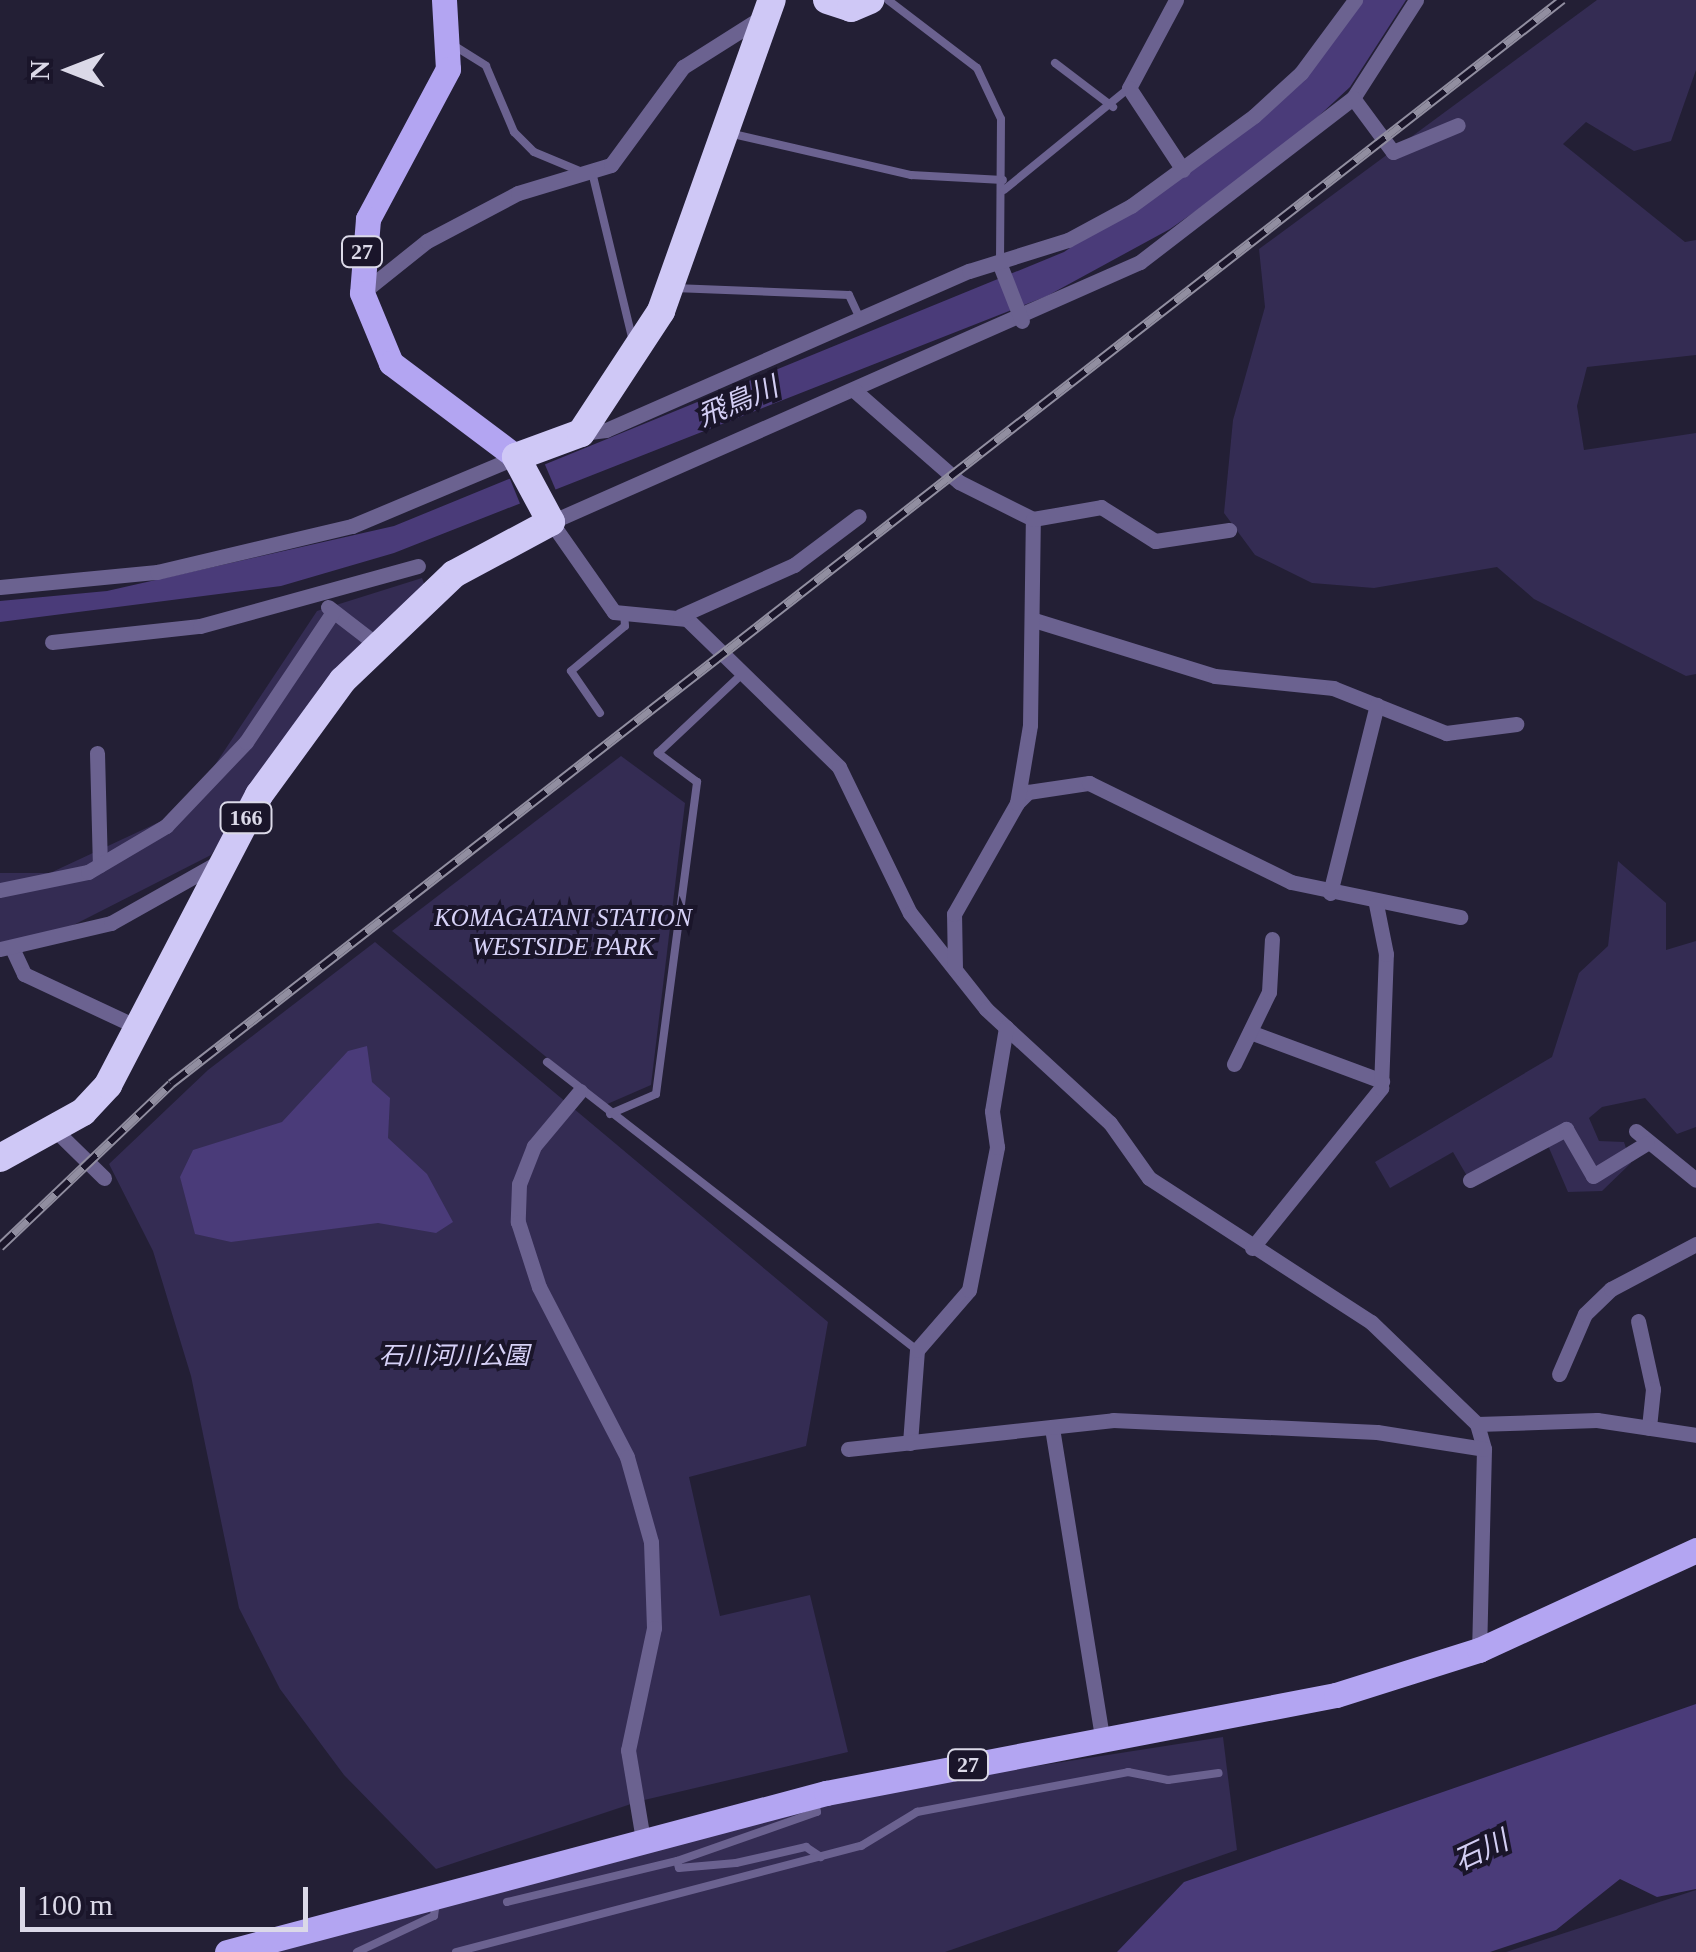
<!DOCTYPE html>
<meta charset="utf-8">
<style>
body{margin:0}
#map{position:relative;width:1696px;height:1952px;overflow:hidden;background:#231f35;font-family:"Times New Roman","Noto Sans JP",serif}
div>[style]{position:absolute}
.green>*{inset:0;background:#342c53}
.water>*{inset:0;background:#4a3b79}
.pier>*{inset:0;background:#231f35}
.lane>*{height:8px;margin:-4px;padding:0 4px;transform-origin:4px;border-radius:4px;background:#6b6290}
.street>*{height:15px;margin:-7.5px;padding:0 7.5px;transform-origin:7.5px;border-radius:7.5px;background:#6b6290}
.primary>*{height:25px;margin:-12.5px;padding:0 12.5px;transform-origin:12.5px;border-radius:12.5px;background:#b3a5f2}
.highway>*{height:28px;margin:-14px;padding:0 14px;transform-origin:14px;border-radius:14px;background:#cfc8f6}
.rail>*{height:10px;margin-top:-5px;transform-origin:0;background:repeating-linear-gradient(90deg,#1a152a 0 19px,#918ea0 0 38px);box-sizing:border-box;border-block:2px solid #918ea0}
span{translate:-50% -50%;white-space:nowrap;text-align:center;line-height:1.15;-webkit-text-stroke:8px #1a152a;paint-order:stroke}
.shield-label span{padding:2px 8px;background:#1a152a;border:2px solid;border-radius:8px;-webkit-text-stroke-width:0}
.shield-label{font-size:22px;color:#dbd9e8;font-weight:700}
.park-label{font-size:25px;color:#d6d1f7;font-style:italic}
.water-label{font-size:28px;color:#d3cef4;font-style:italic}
.north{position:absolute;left:20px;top:20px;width:100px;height:100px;-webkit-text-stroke:8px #1a152a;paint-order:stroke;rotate:270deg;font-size:28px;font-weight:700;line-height:40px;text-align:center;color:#dbd9e8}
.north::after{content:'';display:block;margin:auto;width:35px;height:45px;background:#dbd9e8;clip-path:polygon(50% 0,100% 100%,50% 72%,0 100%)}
.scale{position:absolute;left:20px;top:1887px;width:288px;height:45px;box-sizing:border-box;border:5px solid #dbd9e8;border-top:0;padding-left:12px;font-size:30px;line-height:35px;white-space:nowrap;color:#dbd9e8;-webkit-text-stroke:8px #1a152a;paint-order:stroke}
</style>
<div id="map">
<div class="green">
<div style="clip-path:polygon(1597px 0,1696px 0,1696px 70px,1671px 141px,1634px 151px,1586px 122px,1563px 144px,1685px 242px,1696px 240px,1696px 355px,1587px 367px,1577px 406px,1584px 450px,1696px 433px,1696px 674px,1686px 676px,1534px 599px,1497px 567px,1374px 588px,1312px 583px,1255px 555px,1224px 513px,1233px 420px,1265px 307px,1259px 249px)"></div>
<div style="clip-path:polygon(422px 578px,425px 586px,322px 684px,211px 855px,50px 937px,0 944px,0 873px,50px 873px,185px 810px,317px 611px)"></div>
<div style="clip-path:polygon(621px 756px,685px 803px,651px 1085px,605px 1105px,392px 931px)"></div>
<div style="clip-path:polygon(1618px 861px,1666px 903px,1666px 950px,1696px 941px,1696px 1127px,1677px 1134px,1645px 1098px,1602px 1107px,1589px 1118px,1599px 1141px,1624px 1142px,1631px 1163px,1602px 1191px,1568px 1192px,1543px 1134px,1467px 1176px,1453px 1152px,1390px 1188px,1375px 1162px,1552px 1057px,1579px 973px,1608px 946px)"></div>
<div style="clip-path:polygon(375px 942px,828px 1322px,806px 1446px,689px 1477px,720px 1616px,810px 1595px,848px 1752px,640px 1801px,436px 1869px,344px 1775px,280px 1689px,239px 1608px,191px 1376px,153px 1251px,109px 1164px,208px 1070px)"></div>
<div style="clip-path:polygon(1223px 1737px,1237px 1850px,945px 1952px,265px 1952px,888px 1789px)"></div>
<div style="clip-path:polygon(1696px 1890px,1696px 1952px,1506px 1952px)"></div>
</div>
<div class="water">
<div style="clip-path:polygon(1362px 0,1406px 0,1350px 87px,1279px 153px,1170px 229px,1047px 296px,394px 553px,281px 586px,0 622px,0 601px,107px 591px,394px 526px,1064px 252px,1270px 112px)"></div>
<div style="clip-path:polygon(367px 1046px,372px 1082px,390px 1098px,388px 1138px,427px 1174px,453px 1222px,436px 1233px,378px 1223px,231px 1242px,195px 1234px,180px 1177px,193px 1150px,282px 1122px,348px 1051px)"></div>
<div style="clip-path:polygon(1696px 1704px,1696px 1889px,1657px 1897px,1620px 1879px,1556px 1930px,1490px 1952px,1117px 1952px,1184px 1882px)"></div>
</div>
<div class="pier">
<div style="clip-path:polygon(543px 460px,560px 500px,523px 511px,508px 474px)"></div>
</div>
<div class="lane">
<div style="left:888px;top:0;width:112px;rotate:37.4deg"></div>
<div style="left:977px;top:68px;width:56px;rotate:64.8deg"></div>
<div style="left:1001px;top:119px;width:141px;rotate:90.4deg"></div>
<div style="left:453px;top:45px;width:39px;rotate:32deg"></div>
<div style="left:486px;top:66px;width:72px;rotate:67deg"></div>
<div style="left:514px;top:132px;width:28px;rotate:45deg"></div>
<div style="left:534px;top:152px;width:52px;rotate:22.6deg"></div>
<div style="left:1055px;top:63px;width:73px;rotate:37.2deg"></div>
<div style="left:733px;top:134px;width:183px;rotate:13deg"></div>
<div style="left:911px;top:175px;width:92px;rotate:3.1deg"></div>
<div style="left:592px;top:172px;width:174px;rotate:76.4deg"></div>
<div style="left:1004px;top:190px;width:161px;rotate:-39.2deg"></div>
<div style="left:674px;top:288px;width:175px;rotate:2.3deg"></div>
<div style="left:849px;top:295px;width:23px;rotate:65deg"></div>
<div style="left:600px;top:713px;width:51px;rotate:-124.6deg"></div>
<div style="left:571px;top:671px;width:70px;rotate:-39.8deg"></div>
<div style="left:625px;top:626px;width:13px;rotate:-94deg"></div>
<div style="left:547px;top:1062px;width:469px;rotate:37.9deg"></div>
<div style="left:610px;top:1114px;width:50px;rotate:-23.5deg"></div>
<div style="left:656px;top:1094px;width:315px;rotate:-82.5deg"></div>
<div style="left:697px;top:782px;width:49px;rotate:-143.4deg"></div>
<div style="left:658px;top:753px;width:111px;rotate:-43.2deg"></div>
<div style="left:677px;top:1861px;width:7px;rotate:74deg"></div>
<div style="left:679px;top:1868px;width:57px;rotate:-5deg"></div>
<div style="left:736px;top:1863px;width:72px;rotate:-12.9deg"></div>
<div style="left:806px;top:1847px;width:18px;rotate:34deg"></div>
<div style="left:507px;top:1902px;width:175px;rotate:-13.6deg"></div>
<div style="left:677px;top:1861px;width:148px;rotate:-19.3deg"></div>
<div style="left:817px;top:1812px;width:11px;rotate:-100deg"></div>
<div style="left:357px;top:1952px;width:85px;rotate:-25.1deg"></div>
<div style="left:434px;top:1916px;width:15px;rotate:-82deg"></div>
<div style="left:456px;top:1952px;width:419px;rotate:-14.7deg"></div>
<div style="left:861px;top:1846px;width:66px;rotate:-31.3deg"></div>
<div style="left:917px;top:1812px;width:215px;rotate:-10.7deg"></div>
<div style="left:1128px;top:1772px;width:41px;rotate:11.3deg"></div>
<div style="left:1168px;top:1780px;width:51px;rotate:-7.8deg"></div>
</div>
<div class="street">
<div style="left:1176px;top:0;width:100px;rotate:118.1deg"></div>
<div style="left:1129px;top:88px;width:98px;rotate:56.6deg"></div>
<div style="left:1416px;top:0;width:117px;rotate:122.7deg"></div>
<div style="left:1353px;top:98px;width:269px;rotate:142.4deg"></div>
<div style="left:1140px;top:262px;width:644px;rotate:156.18deg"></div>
<div style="left:551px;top:522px;width:110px;rotate:55deg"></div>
<div style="left:614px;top:612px;width:73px;rotate:5.5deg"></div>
<div style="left:687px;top:619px;width:212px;rotate:44.2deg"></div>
<div style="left:839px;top:767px;width:162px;rotate:64.1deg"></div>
<div style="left:910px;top:913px;width:122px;rotate:51.6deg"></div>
<div style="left:986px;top:1009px;width:168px;rotate:42.6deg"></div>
<div style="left:1110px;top:1123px;width:67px;rotate:54.7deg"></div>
<div style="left:1149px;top:1178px;width:265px;rotate:33deg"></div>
<div style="left:1371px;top:1322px;width:147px;rotate:43.9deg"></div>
<div style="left:1477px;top:1424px;width:26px;rotate:74deg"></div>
<div style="left:1484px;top:1449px;width:201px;rotate:91.4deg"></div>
<div style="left:1353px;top:98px;width:67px;rotate:53.5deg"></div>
<div style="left:1393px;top:152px;width:70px;rotate:-22.6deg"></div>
<div style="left:1000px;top:265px;width:60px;rotate:68.6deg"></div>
<div style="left:362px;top:293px;width:83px;rotate:-38.7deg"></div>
<div style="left:427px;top:241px;width:103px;rotate:-27.8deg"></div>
<div style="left:518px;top:193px;width:97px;rotate:-16.8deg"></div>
<div style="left:611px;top:165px;width:122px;rotate:-53.7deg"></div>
<div style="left:683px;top:67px;width:93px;rotate:-32.3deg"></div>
<div style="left:855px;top:391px;width:138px;rotate:41.2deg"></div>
<div style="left:959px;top:482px;width:83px;rotate:26.6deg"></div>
<div style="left:581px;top:433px;width:25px;rotate:-7deg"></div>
<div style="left:606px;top:430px;width:396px;rotate:-23.7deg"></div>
<div style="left:969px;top:271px;width:104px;rotate:-17.4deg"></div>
<div style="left:1068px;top:240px;width:72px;rotate:-28.4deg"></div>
<div style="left:1131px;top:206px;width:152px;rotate:-36.2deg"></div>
<div style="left:1254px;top:116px;width:64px;rotate:-42.5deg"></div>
<div style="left:1301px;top:73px;width:91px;rotate:-53.5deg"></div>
<div style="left:0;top:587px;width:158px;rotate:-5.5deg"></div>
<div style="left:157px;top:572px;width:200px;rotate:-13.3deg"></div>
<div style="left:352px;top:526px;width:178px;rotate:-22.8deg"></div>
<div style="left:328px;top:607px;width:61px;rotate:37.6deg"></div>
<div style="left:680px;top:616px;width:125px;rotate:-24.1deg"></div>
<div style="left:794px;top:565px;width:81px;rotate:-37deg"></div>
<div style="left:1034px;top:620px;width:189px;rotate:17.2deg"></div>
<div style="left:1215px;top:676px;width:119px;rotate:5.8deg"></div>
<div style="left:1333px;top:688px;width:122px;rotate:21.7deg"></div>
<div style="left:1446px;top:733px;width:71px;rotate:-7.3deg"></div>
<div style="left:52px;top:642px;width:149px;rotate:-6.2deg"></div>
<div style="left:200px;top:626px;width:226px;rotate:-15.4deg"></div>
<div style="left:97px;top:753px;width:112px;rotate:88.5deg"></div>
<div style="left:1017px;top:803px;width:16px;rotate:-45deg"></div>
<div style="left:1028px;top:792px;width:62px;rotate:-8.4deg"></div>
<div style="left:1089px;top:783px;width:225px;rotate:26.1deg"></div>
<div style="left:1291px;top:882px;width:173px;rotate:11.7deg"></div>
<div style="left:0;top:890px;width:90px;rotate:-11.6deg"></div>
<div style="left:88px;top:872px;width:91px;rotate:-30.5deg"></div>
<div style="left:166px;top:826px;width:116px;rotate:-46.4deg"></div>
<div style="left:246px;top:742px;width:156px;rotate:-56.2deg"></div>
<div style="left:1330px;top:893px;width:194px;rotate:-76deg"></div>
<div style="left:12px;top:948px;width:29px;rotate:65deg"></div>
<div style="left:24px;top:974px;width:125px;rotate:25.1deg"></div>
<div style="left:0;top:949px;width:114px;rotate:-13.2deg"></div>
<div style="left:111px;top:923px;width:126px;rotate:-29.4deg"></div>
<div style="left:955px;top:969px;width:55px;rotate:-91deg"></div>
<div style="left:954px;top:914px;width:128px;rotate:-60.4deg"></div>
<div style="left:1017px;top:803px;width:79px;rotate:-80.5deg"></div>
<div style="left:1030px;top:725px;width:206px;rotate:-89.2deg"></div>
<div style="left:1033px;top:519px;width:69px;rotate:-10deg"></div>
<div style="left:1101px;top:507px;width:64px;rotate:32.2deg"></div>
<div style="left:1155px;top:541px;width:75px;rotate:-8.5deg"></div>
<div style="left:1250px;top:1032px;width:141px;rotate:20.4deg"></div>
<div style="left:1234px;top:1064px;width:80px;rotate:-64.1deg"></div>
<div style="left:1269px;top:992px;width:53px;rotate:-86.8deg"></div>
<div style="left:580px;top:1091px;width:72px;rotate:129.9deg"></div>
<div style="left:534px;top:1146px;width:41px;rotate:111.5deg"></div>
<div style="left:519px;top:1184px;width:38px;rotate:92deg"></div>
<div style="left:518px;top:1222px;width:68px;rotate:72.1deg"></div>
<div style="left:539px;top:1287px;width:191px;rotate:62.6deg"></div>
<div style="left:627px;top:1457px;width:88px;rotate:74.2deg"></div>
<div style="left:651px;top:1542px;width:86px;rotate:88deg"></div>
<div style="left:654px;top:1628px;width:125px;rotate:102deg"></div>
<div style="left:628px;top:1750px;width:91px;rotate:80.5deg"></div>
<div style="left:54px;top:1129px;width:70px;rotate:44.4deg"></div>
<div style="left:1636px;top:1131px;width:77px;rotate:39.2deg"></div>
<div style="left:1470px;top:1180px;width:109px;rotate:-28deg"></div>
<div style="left:1566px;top:1129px;width:54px;rotate:60.1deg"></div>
<div style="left:1593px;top:1176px;width:63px;rotate:-31.4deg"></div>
<div style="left:1252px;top:1248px;width:206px;rotate:-51.1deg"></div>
<div style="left:1381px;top:1088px;width:134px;rotate:-87.9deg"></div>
<div style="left:1386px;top:954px;width:51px;rotate:-101.3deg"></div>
<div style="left:1638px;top:1321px;width:70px;rotate:77.6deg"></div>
<div style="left:1653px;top:1389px;width:39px;rotate:96deg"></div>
<div style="left:1559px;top:1374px;width:65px;rotate:-66.6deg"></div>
<div style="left:1585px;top:1314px;width:36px;rotate:-44deg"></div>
<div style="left:1611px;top:1289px;width:96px;rotate:-27.9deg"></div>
<div style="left:1477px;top:1424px;width:120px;rotate:-1.9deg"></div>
<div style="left:1597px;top:1420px;width:100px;rotate:8.6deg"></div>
<div style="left:1052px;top:1428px;width:318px;rotate:80.8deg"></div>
<div style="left:910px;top:1443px;width:93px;rotate:-85.7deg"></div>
<div style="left:917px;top:1350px;width:79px;rotate:-49.1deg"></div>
<div style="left:969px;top:1290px;width:146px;rotate:-78.9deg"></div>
<div style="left:997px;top:1147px;width:36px;rotate:-98deg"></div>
<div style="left:992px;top:1111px;width:85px;rotate:-80.5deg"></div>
<div style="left:848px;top:1449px;width:267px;rotate:-6.2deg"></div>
<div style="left:1113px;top:1420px;width:264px;rotate:2.6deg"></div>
<div style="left:1377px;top:1432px;width:108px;rotate:9deg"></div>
</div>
<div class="primary">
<div style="left:444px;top:0;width:69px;rotate:86.7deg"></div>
<div style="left:448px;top:69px;width:170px;rotate:118.1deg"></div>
<div style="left:368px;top:219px;width:74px;rotate:94.6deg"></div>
<div style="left:362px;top:293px;width:76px;rotate:67.5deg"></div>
<div style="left:391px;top:363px;width:156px;rotate:36.9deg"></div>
<div style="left:227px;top:1952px;width:620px;rotate:-14.87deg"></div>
<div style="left:826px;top:1793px;width:519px;rotate:-10.88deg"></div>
<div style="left:1336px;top:1695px;width:150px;rotate:-17.5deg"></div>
<div style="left:1479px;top:1650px;width:239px;rotate:-24.7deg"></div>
</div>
<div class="highway">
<div style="left:827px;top:0;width:25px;rotate:18deg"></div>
<div style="left:851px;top:8px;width:21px;rotate:-23deg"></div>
<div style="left:516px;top:457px;width:69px;rotate:-20.3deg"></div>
<div style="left:581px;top:433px;width:146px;rotate:-56.7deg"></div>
<div style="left:661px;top:311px;width:330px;rotate:-70.4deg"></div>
<div style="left:0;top:1158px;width:95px;rotate:-29deg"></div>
<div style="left:83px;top:1112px;width:37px;rotate:-47deg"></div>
<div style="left:108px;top:1085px;width:327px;rotate:-62.5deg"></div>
<div style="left:259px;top:795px;width:142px;rotate:-53.9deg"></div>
<div style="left:343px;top:680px;width:153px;rotate:-43.7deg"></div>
<div style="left:454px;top:574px;width:110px;rotate:-28.2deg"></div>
<div style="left:551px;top:522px;width:74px;rotate:-118.3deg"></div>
</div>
<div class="rail">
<div style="left:0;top:1247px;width:236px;rotate:-43.6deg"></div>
<div style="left:171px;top:1084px;width:1764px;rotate:-37.93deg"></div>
</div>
<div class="shield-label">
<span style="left:362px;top:252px">27</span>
<span style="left:246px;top:818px">166</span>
<span style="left:968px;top:1765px">27</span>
</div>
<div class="park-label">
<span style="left:563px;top:933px">KOMAGATANI STATION<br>WESTSIDE PARK</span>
<span style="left:454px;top:1356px">石川河川公園</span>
</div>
<div class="water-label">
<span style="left:738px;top:402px;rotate:-23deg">飛鳥川</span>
<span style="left:1481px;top:1851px;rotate:-25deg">石川</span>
</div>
<div class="north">N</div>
<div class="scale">100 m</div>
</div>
